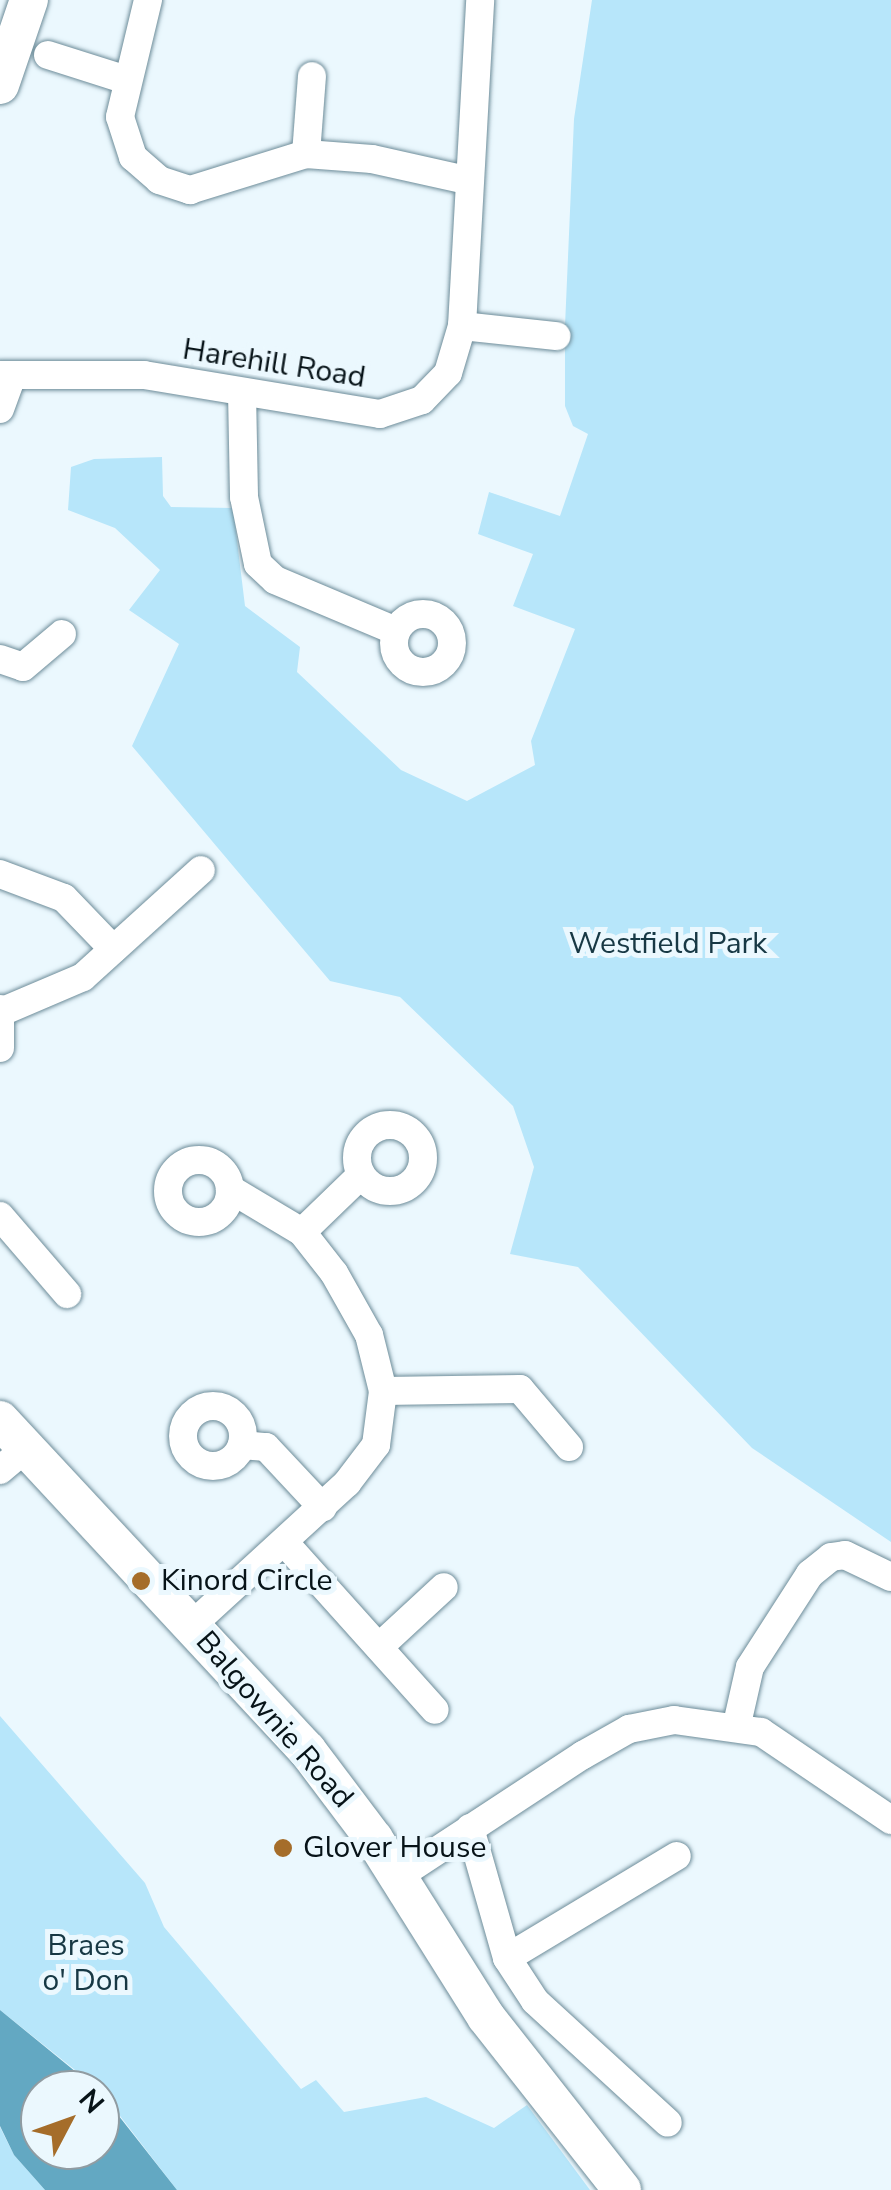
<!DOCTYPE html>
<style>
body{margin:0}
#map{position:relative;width:891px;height:2190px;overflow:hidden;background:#ebf8fe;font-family:"Nunito Sans",sans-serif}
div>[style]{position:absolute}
.green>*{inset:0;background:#b7e6fa}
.water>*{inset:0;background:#63a8c2}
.roads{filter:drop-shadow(0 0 2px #6d8c99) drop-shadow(0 0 2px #6d8c99)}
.street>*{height:28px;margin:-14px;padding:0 14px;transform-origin:14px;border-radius:14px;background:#fff}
.street>.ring{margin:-14px;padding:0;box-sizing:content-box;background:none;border:28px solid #fff;border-radius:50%}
.secondary>*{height:38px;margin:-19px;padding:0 19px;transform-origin:19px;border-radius:19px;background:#fff}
.dots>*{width:28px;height:28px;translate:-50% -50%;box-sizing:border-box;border:5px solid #ebf8fe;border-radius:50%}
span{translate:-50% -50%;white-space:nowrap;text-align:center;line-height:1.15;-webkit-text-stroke:10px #ebf8fe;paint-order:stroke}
.street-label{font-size:30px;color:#071318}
.park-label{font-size:30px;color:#173844}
.poi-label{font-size:30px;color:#071318}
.left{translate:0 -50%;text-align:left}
.north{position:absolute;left:20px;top:2070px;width:100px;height:100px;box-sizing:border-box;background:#ebf8fe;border:2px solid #909ca2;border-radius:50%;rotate:49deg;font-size:28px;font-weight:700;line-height:40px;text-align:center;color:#071318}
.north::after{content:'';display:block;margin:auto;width:35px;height:45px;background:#a56d2a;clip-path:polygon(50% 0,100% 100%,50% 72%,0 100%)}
</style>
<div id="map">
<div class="green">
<div style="clip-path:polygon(592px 0,891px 0,891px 1542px,752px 1448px,578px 1267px,510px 1254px,534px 1167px,513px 1106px,400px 997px,330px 981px,132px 746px,179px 644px,129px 610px,160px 570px,115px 528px,68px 510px,71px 467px,94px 459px,162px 457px,163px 496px,171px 507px,233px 508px,245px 606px,300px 647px,297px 672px,401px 770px,467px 801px,535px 765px,531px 741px,575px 629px,513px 606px,533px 554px,478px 534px,489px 492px,560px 516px,588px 434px,573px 426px,565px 406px,565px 326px,574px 119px)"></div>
<div style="clip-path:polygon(0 1716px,145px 1883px,164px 1927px,301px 2089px,316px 2080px,344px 2112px,426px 2097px,494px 2128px,527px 2105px,590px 2190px,177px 2190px,100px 2090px,0 2010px)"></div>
<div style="clip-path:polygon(0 2127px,14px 2155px,45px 2190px,0 2190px)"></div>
</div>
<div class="water">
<div style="clip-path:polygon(0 2010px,98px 2090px,40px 2090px,40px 2150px,100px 2150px,100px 2092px,177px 2190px,45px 2190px,14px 2155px,0 2126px)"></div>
</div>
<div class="roads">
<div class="street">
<div style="left:148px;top:0;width:120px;rotate:103.5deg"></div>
<div style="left:120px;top:117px;width:42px;rotate:72deg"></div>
<div style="left:133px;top:157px;width:35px;rotate:41deg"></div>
<div style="left:159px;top:180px;width:33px;rotate:18deg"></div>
<div style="left:190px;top:190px;width:121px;rotate:-17.2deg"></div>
<div style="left:306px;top:154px;width:66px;rotate:4.3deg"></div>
<div style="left:372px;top:159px;width:96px;rotate:12.6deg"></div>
<div style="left:48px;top:55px;width:83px;rotate:17.6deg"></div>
<div style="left:306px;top:154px;width:78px;rotate:-85.6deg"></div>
<div style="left:462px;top:326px;width:95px;rotate:6.1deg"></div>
<div style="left:0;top:375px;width:144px"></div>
<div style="left:144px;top:375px;width:239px;rotate:9.4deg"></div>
<div style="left:380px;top:414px;width:44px;rotate:-18.4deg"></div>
<div style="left:422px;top:400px;width:37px;rotate:-46deg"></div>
<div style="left:448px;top:373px;width:49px;rotate:-73.4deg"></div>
<div style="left:462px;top:326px;width:326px;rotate:-86.8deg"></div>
<div style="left:242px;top:392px;width:105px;rotate:88.9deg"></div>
<div style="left:244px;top:497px;width:68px;rotate:78.2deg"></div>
<div style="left:258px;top:564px;width:23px;rotate:43deg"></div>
<div style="left:275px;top:580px;width:131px;rotate:22.9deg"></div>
<div style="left:0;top:409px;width:32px;rotate:-70deg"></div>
<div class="ring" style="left:394px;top:614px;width:30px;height:30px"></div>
<div style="left:0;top:659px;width:24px;rotate:19deg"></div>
<div style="left:23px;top:667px;width:51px;rotate:-40.2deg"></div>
<div style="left:0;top:874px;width:68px;rotate:20.6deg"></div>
<div style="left:64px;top:898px;width:71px;rotate:46.1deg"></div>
<div style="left:0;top:1009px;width:39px;rotate:90deg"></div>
<div style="left:1px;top:1012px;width:89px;rotate:-23.1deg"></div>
<div style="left:83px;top:977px;width:159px;rotate:-42.2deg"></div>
<div class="ring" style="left:357px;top:1125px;width:38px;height:38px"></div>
<div class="ring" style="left:168px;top:1160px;width:34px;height:34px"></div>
<div style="left:0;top:1216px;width:103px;rotate:49.3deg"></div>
<div style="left:302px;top:1232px;width:82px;rotate:-44deg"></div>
<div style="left:383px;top:1391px;width:137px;rotate:-0.8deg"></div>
<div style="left:520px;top:1389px;width:76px;rotate:49.8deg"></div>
<div class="ring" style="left:183px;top:1406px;width:32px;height:32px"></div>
<div style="left:242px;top:1445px;width:24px;rotate:5deg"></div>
<div style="left:266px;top:1447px;width:83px;rotate:46.9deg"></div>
<div style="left:0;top:1470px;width:34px;rotate:-40deg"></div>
<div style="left:285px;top:1543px;width:224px;rotate:48.1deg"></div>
<div style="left:191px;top:1626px;width:212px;rotate:-42.5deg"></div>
<div style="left:347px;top:1483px;width:48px;rotate:-52.7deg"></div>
<div style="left:376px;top:1445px;width:54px;rotate:-82.6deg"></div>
<div style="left:383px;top:1391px;width:58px;rotate:-104deg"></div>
<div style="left:369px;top:1335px;width:71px;rotate:-119.4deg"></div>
<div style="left:334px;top:1273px;width:52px;rotate:-128deg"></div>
<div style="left:302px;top:1232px;width:84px;rotate:-149.2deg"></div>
<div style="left:379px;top:1647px;width:88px;rotate:-42.7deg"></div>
<div style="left:737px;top:1724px;width:58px;rotate:-77.2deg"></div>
<div style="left:750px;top:1667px;width:111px;rotate:-57.2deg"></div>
<div style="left:810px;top:1574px;width:27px;rotate:-39deg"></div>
<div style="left:831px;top:1557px;width:14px;rotate:-8deg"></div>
<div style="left:845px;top:1555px;width:51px;rotate:25.6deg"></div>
<div style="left:470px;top:1828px;width:135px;rotate:74.1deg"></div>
<div style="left:507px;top:1958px;width:51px;rotate:56.9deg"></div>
<div style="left:535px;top:2001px;width:180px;rotate:42.5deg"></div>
<div style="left:397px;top:1877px;width:222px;rotate:-33.3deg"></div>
<div style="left:583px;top:1755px;width:53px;rotate:-29.5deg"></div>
<div style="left:629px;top:1729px;width:46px;rotate:-11.3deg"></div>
<div style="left:674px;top:1720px;width:88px;rotate:7.9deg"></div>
<div style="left:761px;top:1732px;width:157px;rotate:34.1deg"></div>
<div style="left:507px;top:1958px;width:198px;rotate:-31deg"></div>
</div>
<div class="secondary">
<div style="left:0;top:85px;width:90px;rotate:-71.2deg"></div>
<div style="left:0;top:1420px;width:451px;rotate:47.1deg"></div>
<div style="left:307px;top:1750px;width:111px;rotate:53deg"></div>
<div style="left:374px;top:1839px;width:210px;rotate:57.8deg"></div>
<div style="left:486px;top:2017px;width:220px;rotate:51.8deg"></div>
</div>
</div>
<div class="dots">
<div style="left:141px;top:1581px;background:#a56d2a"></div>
<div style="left:283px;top:1848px;background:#a56d2a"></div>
</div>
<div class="street-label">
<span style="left:274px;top:364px;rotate:9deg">Harehill Road</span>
<span style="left:274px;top:1720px;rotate:49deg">Balgownie Road</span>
</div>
<div class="park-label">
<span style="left:668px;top:944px">Westfield Park</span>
<span style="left:86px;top:1963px">Braes<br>o' Don</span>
</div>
<div class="poi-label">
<span class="left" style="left:161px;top:1581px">Kinord Circle</span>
<span class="left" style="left:303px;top:1848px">Glover House</span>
</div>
<div class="north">N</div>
</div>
